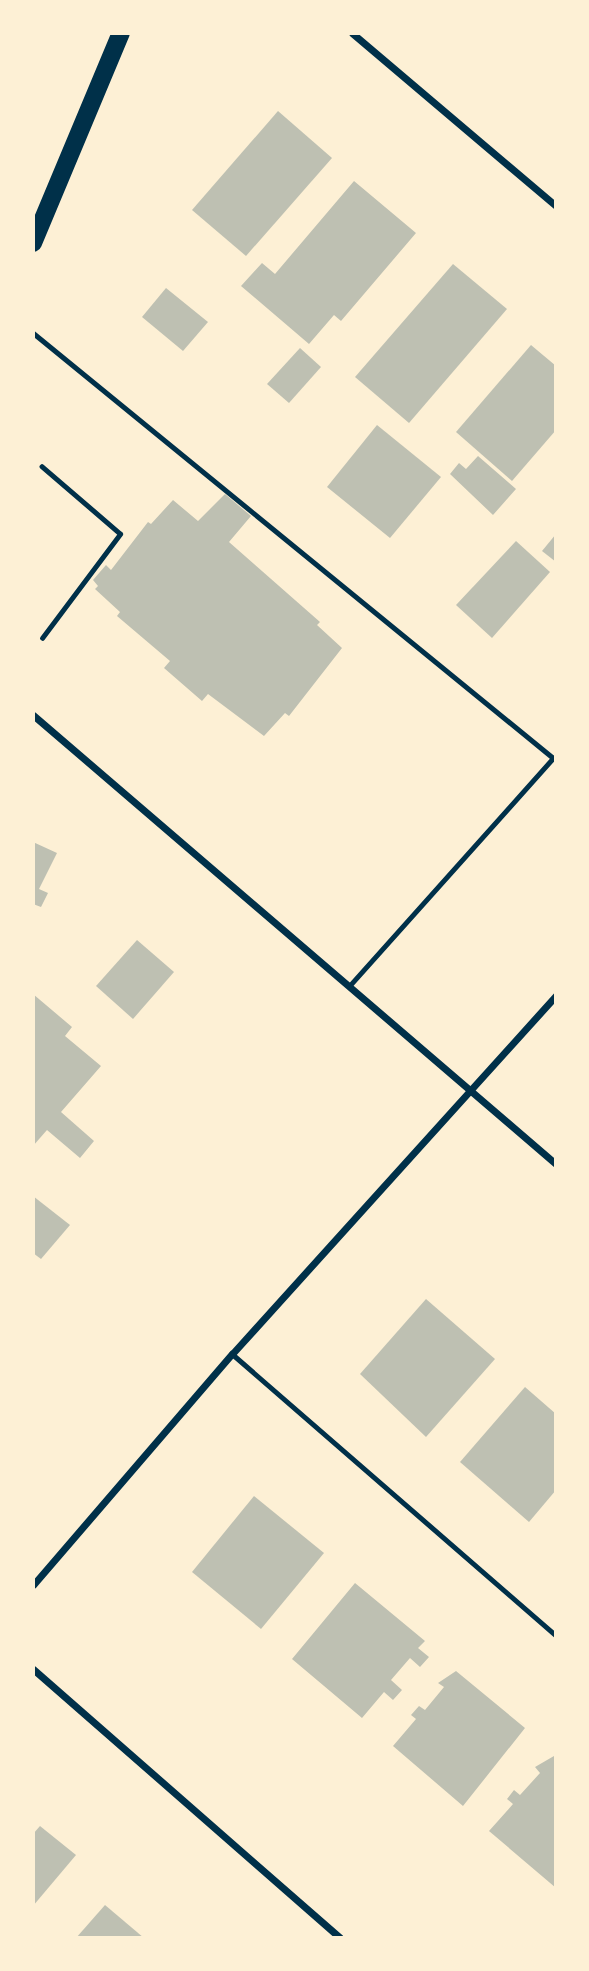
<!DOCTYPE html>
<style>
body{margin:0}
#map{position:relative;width:589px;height:1971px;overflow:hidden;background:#fdf0d5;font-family:Commissioner,sans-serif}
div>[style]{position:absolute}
.building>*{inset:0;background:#bec0b2}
.path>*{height:4.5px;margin:-2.25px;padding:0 2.25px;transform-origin:2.25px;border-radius:2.25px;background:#003049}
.service>*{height:5px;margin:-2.5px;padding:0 2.5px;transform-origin:2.5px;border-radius:2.5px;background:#003049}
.minor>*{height:7px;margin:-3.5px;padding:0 3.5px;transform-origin:3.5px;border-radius:3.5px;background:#003049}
.primary>*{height:18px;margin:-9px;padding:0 9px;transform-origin:9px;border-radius:9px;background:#003049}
span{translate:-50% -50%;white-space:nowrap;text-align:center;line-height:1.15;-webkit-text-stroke:6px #fdf0d5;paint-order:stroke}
.frame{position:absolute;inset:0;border:35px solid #fdf0d5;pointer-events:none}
</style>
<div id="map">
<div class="building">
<div style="clip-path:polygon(278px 111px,332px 158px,246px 256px,192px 210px)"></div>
<div style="clip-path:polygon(354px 181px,416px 233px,341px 321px,334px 315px,309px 344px,241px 286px,262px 263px,275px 274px)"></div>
<div style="clip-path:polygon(453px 264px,507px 309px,409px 423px,355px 377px)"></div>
<div style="clip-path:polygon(166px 288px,208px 322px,183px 351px,142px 317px)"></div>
<div style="clip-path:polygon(531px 345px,556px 366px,556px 430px,512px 481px,456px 432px)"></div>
<div style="clip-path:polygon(300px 348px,321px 367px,289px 403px,267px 384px)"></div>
<div style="clip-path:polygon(377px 425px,441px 477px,390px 538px,327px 487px)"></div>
<div style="clip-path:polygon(478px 456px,516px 489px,493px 515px,450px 474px,459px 463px,466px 469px)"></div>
<div style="clip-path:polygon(225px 494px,251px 516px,229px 542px,320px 622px,317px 625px,342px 648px,289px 716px,285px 713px,264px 736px,208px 694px,202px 701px,164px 668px,170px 661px,117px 616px,120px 612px,95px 589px,98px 586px,93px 580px,106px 565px,111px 570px,148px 522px,151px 524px,173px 500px,198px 521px)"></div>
<div style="clip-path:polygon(556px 534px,556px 562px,542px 551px)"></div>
<div style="clip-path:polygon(516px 541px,550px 572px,492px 638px,456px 605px)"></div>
<div style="clip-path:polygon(33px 842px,57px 853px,39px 889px,48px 893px,41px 907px,33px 904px)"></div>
<div style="clip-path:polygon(137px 940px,174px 972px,133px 1019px,96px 986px)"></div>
<div style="clip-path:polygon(33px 994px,72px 1027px,65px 1036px,101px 1066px,61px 1112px,94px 1141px,80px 1158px,47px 1130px,33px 1146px)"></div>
<div style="clip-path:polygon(33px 1196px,70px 1225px,41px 1259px,33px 1253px)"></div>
<div style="clip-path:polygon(426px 1299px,495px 1359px,426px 1437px,360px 1374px)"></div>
<div style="clip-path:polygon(525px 1387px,556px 1414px,556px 1490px,529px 1522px,460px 1462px)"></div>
<div style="clip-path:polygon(254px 1496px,324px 1553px,261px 1629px,192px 1572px)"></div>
<div style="clip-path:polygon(355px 1583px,425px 1641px,418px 1648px,429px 1657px,420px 1667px,410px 1658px,391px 1680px,402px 1690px,393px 1700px,384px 1692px,362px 1718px,292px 1659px)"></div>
<div style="clip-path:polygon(456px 1671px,525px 1728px,463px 1806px,393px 1746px,416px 1719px,411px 1715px,419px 1706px,425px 1710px,444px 1687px,438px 1683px)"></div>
<div style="clip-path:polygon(554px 1756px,556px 1758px,556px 1888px,489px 1831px,513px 1804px,507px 1799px,514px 1790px,520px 1795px,540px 1773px,535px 1767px)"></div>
<div style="clip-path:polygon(40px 1826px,76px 1855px,33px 1906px,33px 1834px)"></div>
<div style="clip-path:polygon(105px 1905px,144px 1938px,76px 1938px)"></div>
</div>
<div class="path">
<div style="left:42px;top:638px;width:130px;rotate:-53.1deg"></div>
<div style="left:120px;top:534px;width:103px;rotate:-139.3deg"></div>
</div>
<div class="service">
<div style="left:33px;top:333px;width:672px;rotate:39.26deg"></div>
<div style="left:553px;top:758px;width:303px;rotate:131.8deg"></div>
<div style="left:232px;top:1354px;width:430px;rotate:41deg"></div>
</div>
<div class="minor">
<div style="left:352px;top:33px;width:267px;rotate:40.3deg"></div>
<div style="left:33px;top:715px;width:689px;rotate:40.65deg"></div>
<div style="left:33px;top:1585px;width:305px;rotate:-49.3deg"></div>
<div style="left:232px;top:1354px;width:484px;rotate:-47.9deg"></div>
<div style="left:33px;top:1669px;width:408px;rotate:41.2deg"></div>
</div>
<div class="primary">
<div style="left:33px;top:243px;width:228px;rotate:-67.3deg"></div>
</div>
<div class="frame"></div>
</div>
